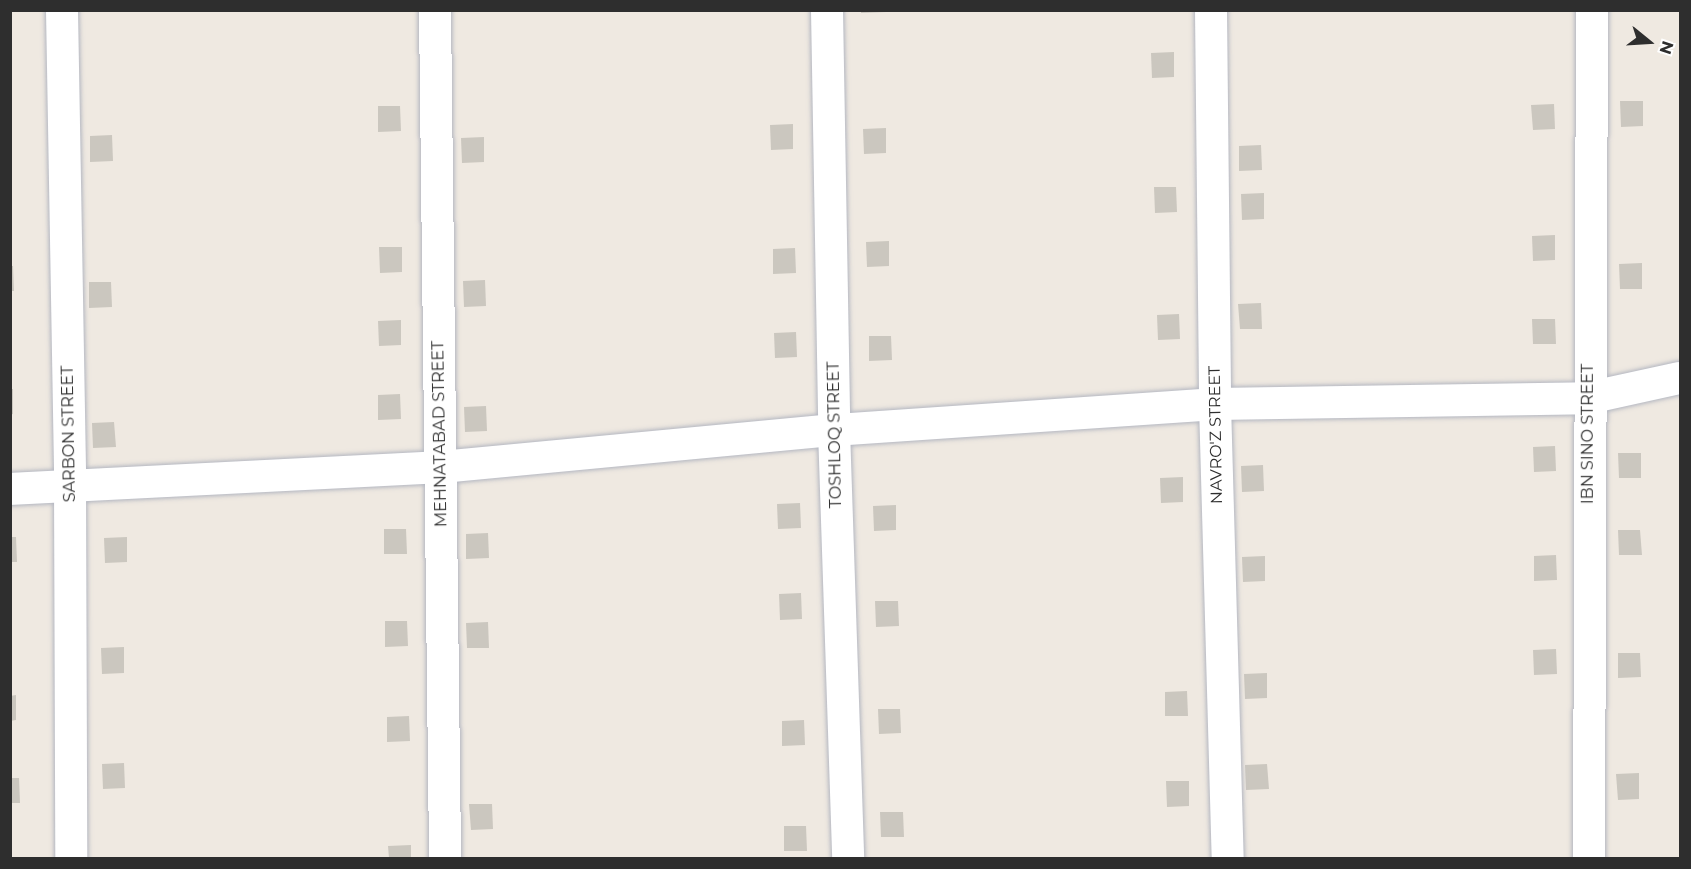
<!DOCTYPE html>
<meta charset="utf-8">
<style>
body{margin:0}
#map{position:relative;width:1691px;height:869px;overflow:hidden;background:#efe9e1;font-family:Montserrat,sans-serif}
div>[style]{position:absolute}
.building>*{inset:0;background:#cbc7bf}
.roads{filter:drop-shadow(0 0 2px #b4b7c1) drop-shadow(0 0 2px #b4b7c1)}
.minor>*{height:32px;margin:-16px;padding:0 16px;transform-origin:16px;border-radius:16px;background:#fff}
span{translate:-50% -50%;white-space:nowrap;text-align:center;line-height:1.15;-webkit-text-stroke:5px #fff;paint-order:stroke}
.street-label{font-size:16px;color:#2e2e2e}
.frame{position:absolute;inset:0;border:12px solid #2e2e2e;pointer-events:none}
.north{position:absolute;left:1619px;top:12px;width:60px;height:60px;-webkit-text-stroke:4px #fff;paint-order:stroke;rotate:108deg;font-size:16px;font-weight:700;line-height:24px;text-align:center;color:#2e2e2e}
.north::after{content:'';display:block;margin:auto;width:21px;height:27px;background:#2e2e2e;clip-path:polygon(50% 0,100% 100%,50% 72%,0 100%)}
</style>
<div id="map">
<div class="building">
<div style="clip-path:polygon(861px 10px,886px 10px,886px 12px,861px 13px)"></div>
<div style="clip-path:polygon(1174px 52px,1174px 77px,1152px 78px,1151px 53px)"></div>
<div style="clip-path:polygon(1620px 101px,1643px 101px,1643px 126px,1621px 127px)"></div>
<div style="clip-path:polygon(1554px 104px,1555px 129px,1533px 130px,1531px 105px)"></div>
<div style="clip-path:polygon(378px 106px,400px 106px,401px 131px,378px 132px)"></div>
<div style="clip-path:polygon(793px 124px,793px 149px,771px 150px,770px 125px)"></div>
<div style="clip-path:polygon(886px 128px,886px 153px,864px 154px,863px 129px)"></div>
<div style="clip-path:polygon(112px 135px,113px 161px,90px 162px,90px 136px)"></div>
<div style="clip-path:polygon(484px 137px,484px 162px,462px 163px,461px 138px)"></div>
<div style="clip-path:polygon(1261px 145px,1262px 170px,1239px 171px,1239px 146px)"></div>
<div style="clip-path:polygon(1154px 187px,1176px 187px,1177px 212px,1155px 213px)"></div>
<div style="clip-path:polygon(1264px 193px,1264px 219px,1242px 220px,1241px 194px)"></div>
<div style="clip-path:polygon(1555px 235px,1555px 260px,1533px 261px,1532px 236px)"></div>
<div style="clip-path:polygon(889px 241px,889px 266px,867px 267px,866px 242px)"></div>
<div style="clip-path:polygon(379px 247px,402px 247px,402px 272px,380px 273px)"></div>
<div style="clip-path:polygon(795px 248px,796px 273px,773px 274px,773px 249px)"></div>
<div style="clip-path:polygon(1642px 263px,1642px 289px,1620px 289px,1619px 264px)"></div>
<div style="clip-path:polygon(10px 266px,13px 266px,14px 291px,10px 291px)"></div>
<div style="clip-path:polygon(485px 280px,486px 306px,464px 307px,463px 281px)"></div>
<div style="clip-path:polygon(89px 282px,111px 282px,112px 307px,89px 308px)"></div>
<div style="clip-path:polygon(1261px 303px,1262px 329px,1240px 329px,1238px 304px)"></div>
<div style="clip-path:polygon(1179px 314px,1180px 339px,1158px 340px,1157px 315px)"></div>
<div style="clip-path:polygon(1532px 319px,1555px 319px,1556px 344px,1533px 344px)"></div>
<div style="clip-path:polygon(401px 320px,401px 345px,379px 346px,378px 321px)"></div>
<div style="clip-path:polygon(796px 332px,797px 357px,775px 358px,774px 333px)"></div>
<div style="clip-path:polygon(869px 336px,891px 336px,892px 360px,869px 361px)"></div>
<div style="clip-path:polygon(10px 389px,13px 389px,13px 414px,10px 415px)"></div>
<div style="clip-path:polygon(400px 394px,401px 419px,378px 420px,378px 395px)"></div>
<div style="clip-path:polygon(486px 406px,487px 431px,465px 432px,464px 407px)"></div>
<div style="clip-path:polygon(114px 422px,116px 447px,93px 448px,92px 423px)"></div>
<div style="clip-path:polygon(1555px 446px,1556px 471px,1534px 472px,1533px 447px)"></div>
<div style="clip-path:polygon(1618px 453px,1641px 453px,1641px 478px,1619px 478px)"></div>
<div style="clip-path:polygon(1263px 465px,1264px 491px,1242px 492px,1241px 466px)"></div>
<div style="clip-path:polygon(1183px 477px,1183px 502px,1161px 503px,1160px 478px)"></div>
<div style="clip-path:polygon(800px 503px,801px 528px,778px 529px,777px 504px)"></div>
<div style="clip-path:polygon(896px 505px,896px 530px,874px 531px,873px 506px)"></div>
<div style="clip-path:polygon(384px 529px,406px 529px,407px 554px,384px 554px)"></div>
<div style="clip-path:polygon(1618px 530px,1640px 530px,1642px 555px,1619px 555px)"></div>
<div style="clip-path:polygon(488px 533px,489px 558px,466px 559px,466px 534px)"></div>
<div style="clip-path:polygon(10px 537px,16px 537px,17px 562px,10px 562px)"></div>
<div style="clip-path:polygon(127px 537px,127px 562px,105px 563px,104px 538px)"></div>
<div style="clip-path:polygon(1556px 555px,1557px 580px,1534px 581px,1534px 556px)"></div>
<div style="clip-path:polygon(1265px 556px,1265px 581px,1243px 582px,1242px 557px)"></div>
<div style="clip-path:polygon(801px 593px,802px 619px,780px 620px,779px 594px)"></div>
<div style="clip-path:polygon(875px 601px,898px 601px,899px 626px,876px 627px)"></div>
<div style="clip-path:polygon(385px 621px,407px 621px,408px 646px,385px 647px)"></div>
<div style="clip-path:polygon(488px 622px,489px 648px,467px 648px,466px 623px)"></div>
<div style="clip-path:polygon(124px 647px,124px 673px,102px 674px,101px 648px)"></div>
<div style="clip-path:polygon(1556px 649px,1557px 674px,1534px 675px,1533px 650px)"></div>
<div style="clip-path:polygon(1618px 653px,1640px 653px,1641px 677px,1618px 678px)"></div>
<div style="clip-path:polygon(1267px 673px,1267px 698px,1245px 699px,1244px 674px)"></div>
<div style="clip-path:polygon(1187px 691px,1188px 716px,1165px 716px,1165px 692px)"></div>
<div style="clip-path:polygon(16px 695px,16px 720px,10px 721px,10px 696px)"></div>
<div style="clip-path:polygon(878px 709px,900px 709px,901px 733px,879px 734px)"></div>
<div style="clip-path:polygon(409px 716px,410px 741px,387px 742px,387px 717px)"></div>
<div style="clip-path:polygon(804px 720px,805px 745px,782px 746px,782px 721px)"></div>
<div style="clip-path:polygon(124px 763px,125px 788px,103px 789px,102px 764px)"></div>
<div style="clip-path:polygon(1267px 764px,1269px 789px,1246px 790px,1245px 765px)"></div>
<div style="clip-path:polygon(1639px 773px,1639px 799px,1618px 800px,1616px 774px)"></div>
<div style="clip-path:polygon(10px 778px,19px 778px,20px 803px,10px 803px)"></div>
<div style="clip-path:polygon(1166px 781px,1189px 781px,1189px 806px,1167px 807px)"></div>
<div style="clip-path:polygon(469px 804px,492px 804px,493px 829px,471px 830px)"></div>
<div style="clip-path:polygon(880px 812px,903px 812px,904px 837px,881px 837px)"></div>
<div style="clip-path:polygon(784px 826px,806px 826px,807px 851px,784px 851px)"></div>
<div style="clip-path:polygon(411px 845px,411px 858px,389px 858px,388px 846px)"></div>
</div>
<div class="roads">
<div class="minor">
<div style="left:62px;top:10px;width:475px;rotate:89deg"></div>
<div style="left:70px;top:485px;width:373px;rotate:89.8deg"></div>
<div style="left:435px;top:10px;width:848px;rotate:89.32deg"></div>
<div style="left:827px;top:10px;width:420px;rotate:89deg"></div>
<div style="left:834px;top:430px;width:428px;rotate:88.1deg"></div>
<div style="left:1211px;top:10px;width:394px;rotate:89.4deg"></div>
<div style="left:1215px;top:404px;width:454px;rotate:88.4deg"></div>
<div style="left:10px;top:489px;width:432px;rotate:-2.9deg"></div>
<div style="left:441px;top:467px;width:395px;rotate:-5.4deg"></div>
<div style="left:834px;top:430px;width:382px;rotate:-3.9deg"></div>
<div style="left:1215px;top:404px;width:373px;rotate:-0.9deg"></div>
<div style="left:1588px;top:398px;width:94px;rotate:-12.3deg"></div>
<div style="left:1589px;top:858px;width:848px;rotate:-89.8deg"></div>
</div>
</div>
<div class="street-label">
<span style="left:69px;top:434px;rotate:-91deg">SARBON STREET</span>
<span style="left:440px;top:434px;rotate:-91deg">MEHNATАBАD STREET</span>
<span style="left:1588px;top:434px;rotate:-90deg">IBN SINO STREET</span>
<span style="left:835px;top:435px;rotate:-91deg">TOSHLOQ STREET</span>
<span style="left:1216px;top:435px;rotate:-91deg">NAVRO'Z STREET</span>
</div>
<div class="frame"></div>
<div class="north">N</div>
</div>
